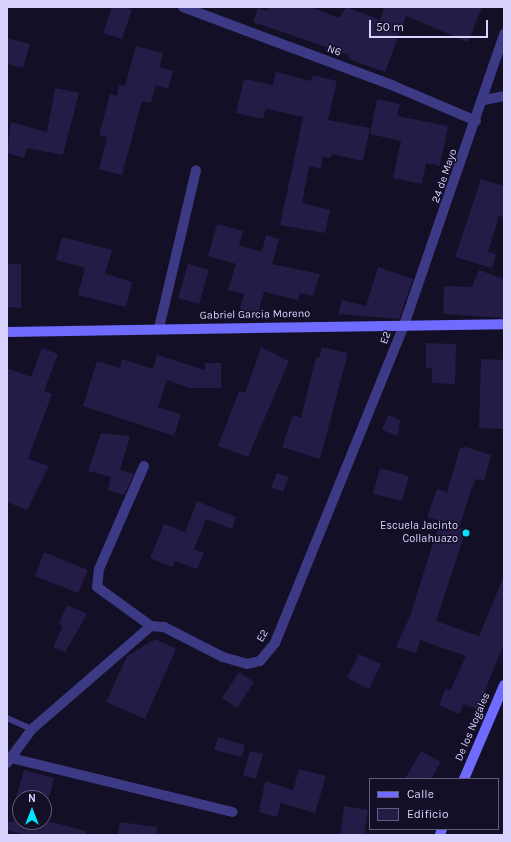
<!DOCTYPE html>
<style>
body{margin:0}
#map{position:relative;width:511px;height:842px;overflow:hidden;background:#130f26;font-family:Karla,sans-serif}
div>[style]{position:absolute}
.building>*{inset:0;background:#241b47}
.lane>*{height:6px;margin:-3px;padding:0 3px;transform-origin:3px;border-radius:3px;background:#3d3a85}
.street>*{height:10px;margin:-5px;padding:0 5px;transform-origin:5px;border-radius:5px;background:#3d3a85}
.secondary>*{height:10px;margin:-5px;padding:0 5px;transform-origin:5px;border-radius:5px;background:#6f6bff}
.dots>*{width:11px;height:11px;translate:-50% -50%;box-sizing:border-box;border:2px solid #130f26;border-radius:50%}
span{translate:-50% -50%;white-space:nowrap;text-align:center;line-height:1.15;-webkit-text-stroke:3px #130f26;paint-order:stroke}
.street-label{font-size:11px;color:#d9d4ff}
.poi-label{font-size:11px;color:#d9d4ff}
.right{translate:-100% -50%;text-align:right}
.frame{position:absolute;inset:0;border:8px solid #d9d4ff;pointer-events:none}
.legend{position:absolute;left:369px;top:778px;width:130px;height:52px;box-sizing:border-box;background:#130f26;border:1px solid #625e7d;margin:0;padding:5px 7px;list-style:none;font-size:12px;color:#d9d4ff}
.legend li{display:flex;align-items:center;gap:8px;height:20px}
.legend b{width:20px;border:1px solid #625e7d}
.north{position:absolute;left:12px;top:790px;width:40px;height:40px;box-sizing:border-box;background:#130f26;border:1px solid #625e7d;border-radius:50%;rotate:0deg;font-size:11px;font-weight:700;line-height:16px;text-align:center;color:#d9d4ff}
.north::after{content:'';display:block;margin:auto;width:14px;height:18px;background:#00e5ff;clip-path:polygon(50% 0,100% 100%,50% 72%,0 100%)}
.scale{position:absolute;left:369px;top:20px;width:119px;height:18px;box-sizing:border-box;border:2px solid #d9d4ff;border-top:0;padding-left:5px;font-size:12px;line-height:14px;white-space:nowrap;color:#d9d4ff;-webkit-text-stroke:3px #130f26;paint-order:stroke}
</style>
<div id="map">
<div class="building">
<div style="clip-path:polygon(112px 7px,132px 9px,122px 39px,103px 33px)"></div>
<div style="clip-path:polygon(269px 7px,310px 7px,339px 18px,346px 7px,380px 20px,384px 7px,482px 7px,468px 42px,406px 16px,385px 72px,348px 59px,349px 55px,253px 22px,258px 8px,267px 11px)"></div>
<div style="clip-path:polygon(7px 38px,30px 44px,23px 68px,7px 64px)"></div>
<div style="clip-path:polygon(136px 46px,163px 53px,160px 67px,173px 71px,168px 89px,156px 85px,151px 103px,142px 101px,122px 175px,99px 169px,107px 137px,99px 135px,110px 94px,117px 96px,119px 85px,125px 86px)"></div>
<div style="clip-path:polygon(276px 72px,311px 81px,313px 75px,337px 81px,328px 120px,370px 128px,363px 161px,332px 154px,331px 158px,323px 157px,321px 169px,309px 166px,302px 203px,330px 210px,325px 233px,280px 225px,303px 117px,266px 109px,263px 119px,236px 113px,244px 79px,273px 85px)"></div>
<div style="clip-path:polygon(55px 88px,79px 93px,63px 155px,27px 148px,24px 158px,7px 153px,11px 122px,47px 132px)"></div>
<div style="clip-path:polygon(377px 99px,400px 104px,397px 116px,448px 126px,440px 166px,426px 163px,422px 184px,393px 178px,401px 141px,370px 134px)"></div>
<div style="clip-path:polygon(481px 179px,504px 186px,504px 218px,499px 216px,488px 252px,496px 254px,492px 268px,455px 257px)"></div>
<div style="clip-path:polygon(217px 224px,243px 231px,239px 245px,262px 252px,266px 235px,279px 239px,272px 264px,320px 274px,313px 296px,300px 293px,298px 300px,264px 292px,256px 320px,238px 315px,244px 294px,228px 290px,236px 264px,208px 256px)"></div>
<div style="clip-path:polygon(62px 237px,112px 250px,105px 274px,132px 282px,126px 307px,78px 295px,85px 268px,56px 260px)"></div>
<div style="clip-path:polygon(7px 264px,21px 264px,21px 308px,7px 307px)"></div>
<div style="clip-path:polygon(188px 264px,209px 270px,199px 304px,178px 298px)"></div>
<div style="clip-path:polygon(378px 267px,413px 279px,399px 319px,338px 314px,342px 300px,366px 306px)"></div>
<div style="clip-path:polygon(479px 270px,504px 279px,504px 318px,443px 314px,444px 286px,472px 287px)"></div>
<div style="clip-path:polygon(426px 343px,456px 344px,455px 384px,432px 383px,432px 368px,426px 368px)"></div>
<div style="clip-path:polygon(261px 347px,289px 361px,248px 457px,218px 446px,239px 391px,245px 393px)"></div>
<div style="clip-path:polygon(322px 347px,348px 353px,320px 459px,282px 447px,293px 415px,301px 418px,316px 357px,319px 358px)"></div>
<div style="clip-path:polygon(42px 348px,58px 354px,44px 391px,52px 394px,28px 459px,49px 466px,27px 510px,7px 502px,7px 368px,31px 377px)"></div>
<div style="clip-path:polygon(157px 355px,205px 370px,205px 363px,221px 363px,221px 388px,190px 388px,167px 380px,158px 407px,181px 414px,174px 436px,83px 406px,97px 361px,120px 368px,122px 359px,153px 369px)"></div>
<div style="clip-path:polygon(481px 359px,504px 360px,504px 429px,479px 428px)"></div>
<div style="clip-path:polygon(388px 415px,400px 420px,398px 436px,382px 430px)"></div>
<div style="clip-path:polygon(101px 433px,130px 436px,120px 470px,134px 474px,124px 495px,108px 490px,111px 477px,88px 471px)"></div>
<div style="clip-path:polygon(466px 447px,491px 455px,484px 481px,476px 479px,471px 490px,459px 528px,466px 530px,436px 621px,479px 636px,504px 576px,504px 644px,477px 710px,464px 704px,459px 714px,439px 705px,446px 688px,450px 691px,466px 656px,420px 640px,416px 653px,396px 647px,410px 616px,440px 521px,427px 517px,437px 489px,447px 492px,460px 448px)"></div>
<div style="clip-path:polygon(380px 468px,409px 476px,402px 501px,373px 494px)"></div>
<div style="clip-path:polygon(277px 473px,289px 477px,283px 492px,271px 487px)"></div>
<div style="clip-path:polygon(197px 501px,236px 517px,232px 529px,206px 519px,194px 549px,204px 553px,197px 569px,175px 561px,172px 567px,150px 558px,164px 524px,185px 532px)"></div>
<div style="clip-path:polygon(44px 552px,88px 570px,78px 593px,35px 576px)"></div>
<div style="clip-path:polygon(67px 605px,87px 614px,65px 652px,53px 647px,63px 626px,59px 624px)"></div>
<div style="clip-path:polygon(155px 639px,176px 649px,145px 719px,106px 702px,127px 656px)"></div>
<div style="clip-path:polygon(359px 654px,381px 664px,369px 689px,347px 678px)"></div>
<div style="clip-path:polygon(239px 672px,254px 682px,237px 708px,222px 698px)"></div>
<div style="clip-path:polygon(218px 737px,245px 745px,242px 757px,214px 750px)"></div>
<div style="clip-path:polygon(250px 751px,263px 754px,256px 779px,243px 775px)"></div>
<div style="clip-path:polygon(421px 751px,441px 762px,431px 779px,405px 779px)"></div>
<div style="clip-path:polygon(299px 769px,326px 776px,315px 813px,281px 803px,277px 817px,259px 812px,265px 781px,293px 790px)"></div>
<div style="clip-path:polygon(24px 770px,54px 778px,49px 798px,16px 798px)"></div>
<div style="clip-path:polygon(344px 806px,368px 810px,364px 835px,340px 835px)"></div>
<div style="clip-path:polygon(44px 820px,86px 831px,85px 835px,24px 835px,7px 830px,7px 822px)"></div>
<div style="clip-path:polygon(120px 822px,157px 827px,156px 835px,118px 835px)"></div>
</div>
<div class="lane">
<div style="left:7px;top:718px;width:27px;rotate:24deg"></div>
</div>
<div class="street">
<div style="left:183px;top:7px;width:225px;rotate:20.5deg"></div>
<div style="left:394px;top:86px;width:89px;rotate:23.1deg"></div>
<div style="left:484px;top:100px;width:20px;rotate:-11deg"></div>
<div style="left:159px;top:328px;width:162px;rotate:-76.8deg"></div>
<div style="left:144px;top:466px;width:112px;rotate:113.6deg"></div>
<div style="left:99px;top:569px;width:18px;rotate:96deg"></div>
<div style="left:97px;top:587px;width:67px;rotate:35.8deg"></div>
<div style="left:11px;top:758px;width:228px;rotate:13.7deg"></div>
<div style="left:7px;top:763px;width:42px;rotate:-53.7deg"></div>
<div style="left:32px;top:729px;width:157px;rotate:-40.9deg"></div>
<div style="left:151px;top:626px;width:13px;rotate:4deg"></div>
<div style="left:164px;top:627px;width:66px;rotate:27deg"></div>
<div style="left:223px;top:657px;width:25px;rotate:16deg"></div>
<div style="left:247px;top:664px;width:13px;rotate:-13deg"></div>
<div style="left:260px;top:661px;width:23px;rotate:-50deg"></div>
<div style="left:275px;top:643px;width:343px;rotate:-67.9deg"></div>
<div style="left:404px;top:325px;width:308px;rotate:-71deg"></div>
</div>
<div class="secondary">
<div style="left:7px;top:332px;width:497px;rotate:-0.9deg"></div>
<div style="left:464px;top:779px;width:102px;rotate:-66.9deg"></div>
<div style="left:440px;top:835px;width:6px;rotate:-72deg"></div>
</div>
<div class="dots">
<div style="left:466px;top:533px;background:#00e5ff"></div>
</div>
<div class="street-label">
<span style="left:334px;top:51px;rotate:20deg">N6</span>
<span style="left:445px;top:176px;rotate:-71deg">24 de Mayo</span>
<span style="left:255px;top:315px;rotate:-1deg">Gabriel Garcia Moreno</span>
<span style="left:386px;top:338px;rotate:-68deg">E2</span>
<span style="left:263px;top:636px;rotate:-61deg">E2</span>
<span style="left:473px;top:727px;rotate:-67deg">De los Nogales</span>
</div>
<div class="poi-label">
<span class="right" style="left:458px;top:533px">Escuela Jacinto<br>Collahuazo</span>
</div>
<div class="frame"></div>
<ul class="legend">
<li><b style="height:5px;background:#6f6bff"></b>Calle</li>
<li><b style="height:11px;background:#241b47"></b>Edificio</li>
</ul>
<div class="north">N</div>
<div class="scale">50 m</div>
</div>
